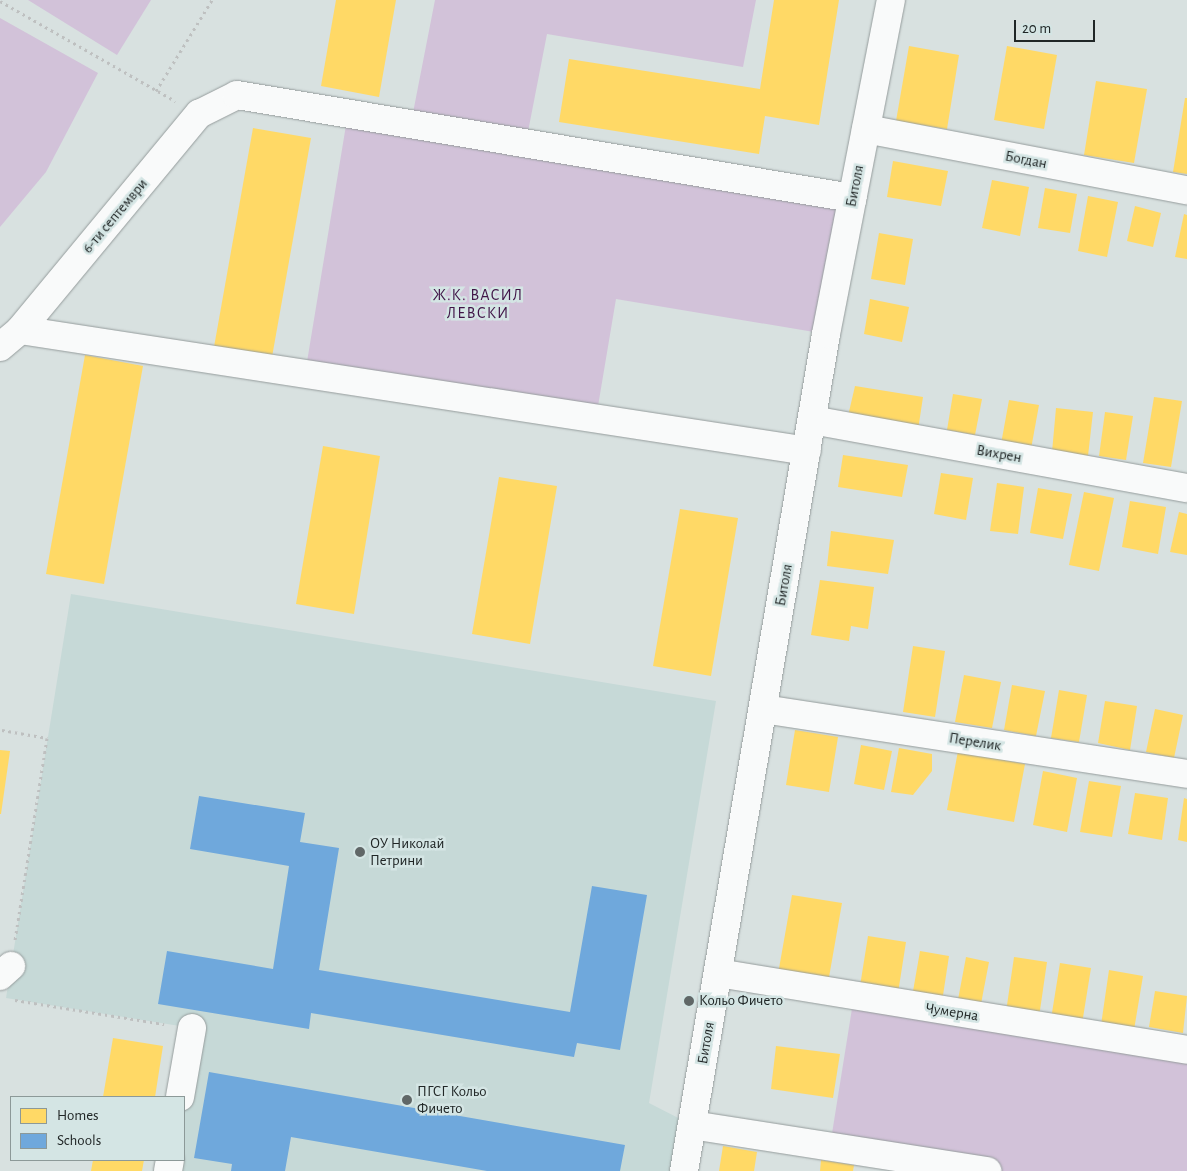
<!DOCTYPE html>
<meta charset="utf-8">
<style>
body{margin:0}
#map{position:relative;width:1187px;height:1171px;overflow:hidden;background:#d8e1e0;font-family:"Alegreya Sans",sans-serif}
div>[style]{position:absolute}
.built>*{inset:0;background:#c6d9d7}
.green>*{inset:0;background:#d2c2d9}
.homes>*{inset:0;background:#ffd966}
.schools>*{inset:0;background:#6fa8dc}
.path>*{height:3px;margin-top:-1.5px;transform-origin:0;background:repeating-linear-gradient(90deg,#bec0c0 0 2.5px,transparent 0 6.5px)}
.roads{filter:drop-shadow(0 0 1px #959c9c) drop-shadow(0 0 1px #959c9c)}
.minor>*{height:28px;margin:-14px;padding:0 14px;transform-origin:14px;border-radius:14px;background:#f9fafa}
.dots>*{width:14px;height:14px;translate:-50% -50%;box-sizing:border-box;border:2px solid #d4e5e4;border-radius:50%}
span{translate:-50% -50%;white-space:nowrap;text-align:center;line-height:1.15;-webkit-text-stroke:5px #d4e5e4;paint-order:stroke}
.street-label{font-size:15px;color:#202626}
.poi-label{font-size:15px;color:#202626}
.left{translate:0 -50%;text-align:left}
.neighbourhood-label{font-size:16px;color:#401447;letter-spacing:1px}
.legend{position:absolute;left:10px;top:1096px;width:175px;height:65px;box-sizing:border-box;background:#d4e5e4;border:1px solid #8c9998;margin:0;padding:6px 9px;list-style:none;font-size:15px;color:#202626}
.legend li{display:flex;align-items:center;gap:10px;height:25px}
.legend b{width:25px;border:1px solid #8c9998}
.scale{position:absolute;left:1014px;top:20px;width:81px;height:22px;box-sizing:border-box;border:2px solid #202626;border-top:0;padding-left:6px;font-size:15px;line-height:18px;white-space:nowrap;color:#202626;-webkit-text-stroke:4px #d4e5e4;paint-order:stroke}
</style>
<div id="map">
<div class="built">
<div style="clip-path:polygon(71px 594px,716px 701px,649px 1103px,692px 1125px,684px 1171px,168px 1171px,170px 1160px,184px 1160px,184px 1097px,192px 1028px,6px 998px)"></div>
</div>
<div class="green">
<div style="clip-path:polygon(28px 0,151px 0,117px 55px)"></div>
<div style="clip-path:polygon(435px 0,756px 0,743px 67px,547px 34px,526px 142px,852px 198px,826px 334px,616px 299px,596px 418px,305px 374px,348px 113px,411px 123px)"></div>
<div style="clip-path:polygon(0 18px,98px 73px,46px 172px,0 227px)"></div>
<div style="clip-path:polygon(854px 996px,1187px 1050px,1187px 1171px,987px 1171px,830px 1146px)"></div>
</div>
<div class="homes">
<div style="clip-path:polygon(336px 0,396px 0,379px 97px,321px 86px)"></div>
<div style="clip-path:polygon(774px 0,839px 0,819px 125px,765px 116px,759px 154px,559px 122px,569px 59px,760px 89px)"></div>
<div style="clip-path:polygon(909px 46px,959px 55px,947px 129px,896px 121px)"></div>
<div style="clip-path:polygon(1007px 46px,1057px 55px,1044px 129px,994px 120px)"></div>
<div style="clip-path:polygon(1096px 81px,1147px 89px,1134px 163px,1084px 155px)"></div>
<div style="clip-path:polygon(1185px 98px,1187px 98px,1187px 174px,1173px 172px)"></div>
<div style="clip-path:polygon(253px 128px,311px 138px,272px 357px,214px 347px)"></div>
<div style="clip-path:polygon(893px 161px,948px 171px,941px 206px,887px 197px)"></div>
<div style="clip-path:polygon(992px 180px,1029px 187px,1020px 236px,982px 228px)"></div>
<div style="clip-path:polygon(1045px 188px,1077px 194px,1070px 233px,1038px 228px)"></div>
<div style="clip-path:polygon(1088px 196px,1118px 202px,1107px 257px,1078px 251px)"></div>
<div style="clip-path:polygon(1135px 206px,1161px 213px,1153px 247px,1127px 241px)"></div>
<div style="clip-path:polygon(1184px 214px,1187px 215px,1187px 259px,1175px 257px)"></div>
<div style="clip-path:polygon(879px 233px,913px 239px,905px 285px,871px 279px)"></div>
<div style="clip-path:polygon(870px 299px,909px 307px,902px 342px,864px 334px)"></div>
<div style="clip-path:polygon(85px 355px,143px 366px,104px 584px,46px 574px)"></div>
<div style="clip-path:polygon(855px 386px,923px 397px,918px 430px,848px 416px)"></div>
<div style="clip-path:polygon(953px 394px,982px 399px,975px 435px,947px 430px)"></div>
<div style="clip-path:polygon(1154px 397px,1182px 401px,1171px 467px,1143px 463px)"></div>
<div style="clip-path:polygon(1009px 400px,1039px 405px,1031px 449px,1001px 444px)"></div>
<div style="clip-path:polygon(1056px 408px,1093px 412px,1088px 456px,1052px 452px)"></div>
<div style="clip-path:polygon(1105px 412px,1133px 416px,1126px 460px,1099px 456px)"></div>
<div style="clip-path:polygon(323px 446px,380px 456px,354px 614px,296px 604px)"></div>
<div style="clip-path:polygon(843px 455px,908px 465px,902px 497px,838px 487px)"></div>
<div style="clip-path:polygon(941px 473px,973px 478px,966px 520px,934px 514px)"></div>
<div style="clip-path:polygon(499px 477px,557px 486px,530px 644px,472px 634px)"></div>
<div style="clip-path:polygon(997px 483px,1024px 487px,1018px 534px,990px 531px)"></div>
<div style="clip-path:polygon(1038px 488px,1072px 494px,1063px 539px,1030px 533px)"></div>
<div style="clip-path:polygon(1084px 492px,1114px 498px,1099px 571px,1069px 565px)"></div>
<div style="clip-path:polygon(1130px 501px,1166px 507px,1158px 554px,1122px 547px)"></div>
<div style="clip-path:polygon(680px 509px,738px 518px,711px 676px,653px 666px)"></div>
<div style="clip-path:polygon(1179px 512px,1187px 514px,1187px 555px,1170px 552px)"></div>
<div style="clip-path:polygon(831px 531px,894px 540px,888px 574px,827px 566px)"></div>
<div style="clip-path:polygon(820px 580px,874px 587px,868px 629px,851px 626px,849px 641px,811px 635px)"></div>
<div style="clip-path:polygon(913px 646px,945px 651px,935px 717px,903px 712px)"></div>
<div style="clip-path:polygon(964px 675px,1001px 682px,992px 728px,955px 722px)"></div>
<div style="clip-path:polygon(1012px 685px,1045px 691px,1036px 736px,1004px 730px)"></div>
<div style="clip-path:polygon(1059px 690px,1087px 695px,1079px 742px,1051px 738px)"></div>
<div style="clip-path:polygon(1105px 701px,1137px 706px,1130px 750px,1098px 743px)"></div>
<div style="clip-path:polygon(1155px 709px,1183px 715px,1174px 758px,1146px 752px)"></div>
<div style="clip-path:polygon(795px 730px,838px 737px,829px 792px,786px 785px)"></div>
<div style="clip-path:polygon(861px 745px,892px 751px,884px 790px,854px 784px)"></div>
<div style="clip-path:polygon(899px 748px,932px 754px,932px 771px,913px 795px,891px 792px)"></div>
<div style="clip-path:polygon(0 750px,10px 751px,1px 814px,0 814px)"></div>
<div style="clip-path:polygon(958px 751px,1025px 764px,1014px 822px,947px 810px)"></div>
<div style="clip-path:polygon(1043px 771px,1077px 778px,1067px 832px,1033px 825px)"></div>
<div style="clip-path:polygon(1089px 781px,1121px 786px,1112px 837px,1080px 832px)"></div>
<div style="clip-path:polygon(1135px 793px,1168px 798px,1162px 840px,1128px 834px)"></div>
<div style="clip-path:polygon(1184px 798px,1187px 799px,1187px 842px,1178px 840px)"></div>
<div style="clip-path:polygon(792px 895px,842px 903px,828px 983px,778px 974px)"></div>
<div style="clip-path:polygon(868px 936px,906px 942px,898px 993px,860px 986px)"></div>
<div style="clip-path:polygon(920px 951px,949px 956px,942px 1002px,912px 997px)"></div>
<div style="clip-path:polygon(966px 957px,989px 962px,980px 1009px,957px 1005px)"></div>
<div style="clip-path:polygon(1014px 957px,1047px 962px,1039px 1017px,1006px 1012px)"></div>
<div style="clip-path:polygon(1060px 963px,1091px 968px,1082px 1024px,1051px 1019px)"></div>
<div style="clip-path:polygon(1109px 970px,1143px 976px,1134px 1030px,1101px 1025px)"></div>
<div style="clip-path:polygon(1155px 991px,1187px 996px,1183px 1033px,1149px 1027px)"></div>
<div style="clip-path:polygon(113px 1038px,163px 1046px,155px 1097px,103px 1097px)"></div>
<div style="clip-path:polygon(776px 1046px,840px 1054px,833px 1098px,771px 1089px)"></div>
<div style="clip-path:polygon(723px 1146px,757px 1152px,754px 1171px,719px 1171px)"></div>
<div style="clip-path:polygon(93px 1160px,144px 1160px,142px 1171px,91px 1171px)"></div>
<div style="clip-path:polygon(821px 1160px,854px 1165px,853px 1171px,820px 1171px)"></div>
</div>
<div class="schools">
<div style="clip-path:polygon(199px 796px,305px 813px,300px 842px,339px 848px,319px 970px,570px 1012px,592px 886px,647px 895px,620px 1050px,577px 1043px,574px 1057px,311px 1013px,309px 1029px,158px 1004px,167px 951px,273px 969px,289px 866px,190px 849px)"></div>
<div style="clip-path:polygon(209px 1072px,625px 1145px,620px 1171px,487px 1171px,291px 1137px,285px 1171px,231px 1171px,232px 1164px,194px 1158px)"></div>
</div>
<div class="path">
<div style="left:0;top:1px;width:202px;rotate:29.7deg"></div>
<div style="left:156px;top:91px;width:107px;rotate:-58.4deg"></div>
<div style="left:2px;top:730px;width:46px;rotate:10.1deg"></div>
<div style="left:47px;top:738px;width:205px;rotate:99deg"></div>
<div style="left:15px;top:1000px;width:151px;rotate:9.2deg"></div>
</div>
<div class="roads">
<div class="minor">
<div style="left:866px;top:129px;width:327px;rotate:10.8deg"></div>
<div style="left:20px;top:330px;width:796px;rotate:8.74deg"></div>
<div style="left:0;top:347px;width:26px;rotate:-40deg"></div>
<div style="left:20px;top:330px;width:281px;rotate:-50.4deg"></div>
<div style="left:199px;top:114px;width:42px;rotate:-26.6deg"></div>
<div style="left:237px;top:95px;width:624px;rotate:9.51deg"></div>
<div style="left:812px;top:420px;width:381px;rotate:10.3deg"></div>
<div style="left:763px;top:709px;width:429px;rotate:8.7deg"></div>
<div style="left:718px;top:973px;width:475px;rotate:9.3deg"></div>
<div style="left:0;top:976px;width:15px;rotate:-42deg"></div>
<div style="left:180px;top:1097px;width:70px;rotate:-80.1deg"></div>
<div style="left:692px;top:1125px;width:299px;rotate:8.9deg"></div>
<div style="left:168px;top:1171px;width:11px;rotate:-80deg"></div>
<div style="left:684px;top:1171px;width:849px;rotate:-80.37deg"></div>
<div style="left:826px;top:334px;width:340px;rotate:-79deg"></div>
</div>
</div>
<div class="dots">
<div style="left:360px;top:852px;background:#606767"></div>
<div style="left:689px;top:1001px;background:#606767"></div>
<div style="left:407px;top:1100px;background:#606767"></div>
</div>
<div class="street-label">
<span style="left:1026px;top:160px;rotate:11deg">Богдан</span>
<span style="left:855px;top:186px;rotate:-79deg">Битоля</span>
<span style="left:115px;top:216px;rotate:-50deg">6-ти септември</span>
<span style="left:999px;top:454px;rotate:10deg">Вихрен</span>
<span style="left:784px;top:585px;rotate:-80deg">Битоля</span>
<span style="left:975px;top:742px;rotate:9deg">Перелик</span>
<span style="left:952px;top:1012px;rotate:9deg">Чумерна</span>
<span style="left:706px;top:1043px;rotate:-80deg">Битоля</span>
</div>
<div class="poi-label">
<span class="left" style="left:370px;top:852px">ОУ Николай<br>Петрини</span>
<span class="left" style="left:699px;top:1001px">Кольо Фичето</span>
<span class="left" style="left:417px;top:1100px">ПГСГ Кольо<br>Фичето</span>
</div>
<div class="neighbourhood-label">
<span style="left:478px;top:304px">Ж.К. ВАСИЛ<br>ЛЕВСКИ</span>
</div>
<ul class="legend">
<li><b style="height:14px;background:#ffd966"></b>Homes</li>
<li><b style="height:14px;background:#6fa8dc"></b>Schools</li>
</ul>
<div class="scale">20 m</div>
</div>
